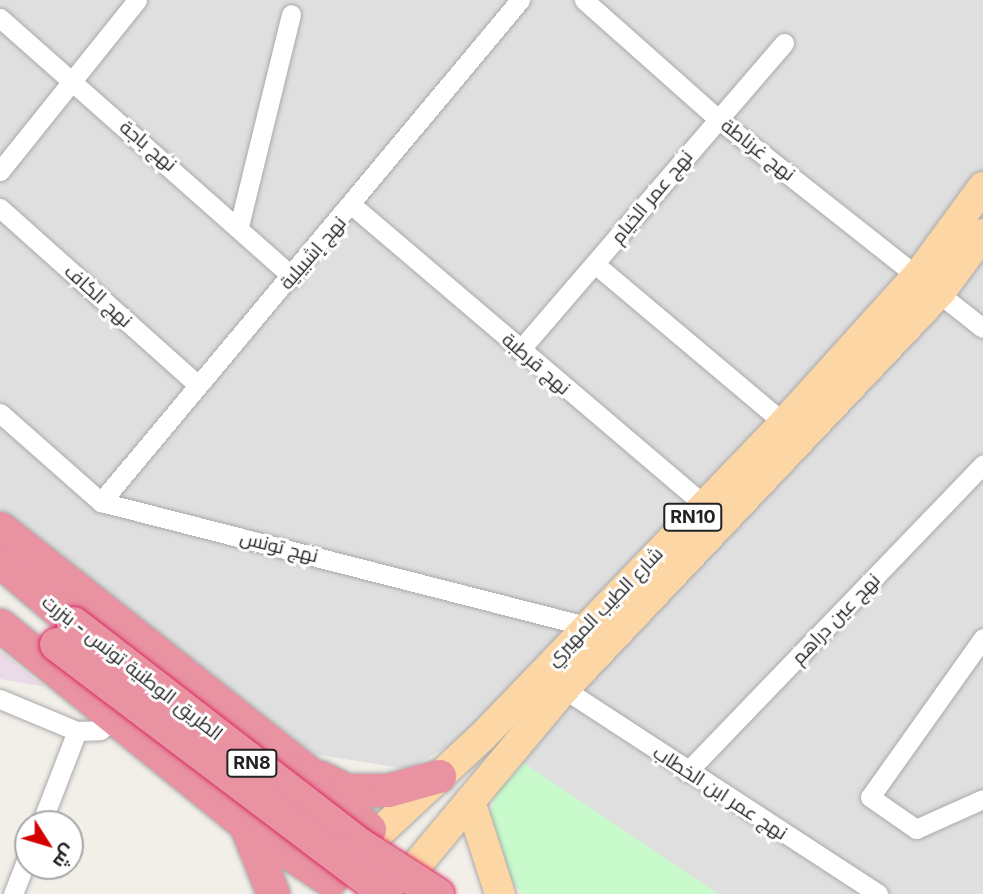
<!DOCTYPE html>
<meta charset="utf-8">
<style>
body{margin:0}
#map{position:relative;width:983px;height:894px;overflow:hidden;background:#f2efe9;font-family:Inter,Cairo,sans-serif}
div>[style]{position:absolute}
.residential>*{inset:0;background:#e0dfdf}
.industrial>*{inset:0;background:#ebdbe8}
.park>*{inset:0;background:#c8facc}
.roads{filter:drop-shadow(0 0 2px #a9a9a9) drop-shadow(0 0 2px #a9a9a9)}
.street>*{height:19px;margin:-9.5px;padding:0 9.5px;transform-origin:9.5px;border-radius:9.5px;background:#fff}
.primary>*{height:30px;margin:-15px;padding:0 15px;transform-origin:15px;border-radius:15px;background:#fcd6a4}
.highway>*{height:33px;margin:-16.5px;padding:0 16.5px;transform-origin:16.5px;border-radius:16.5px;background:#e892a2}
.bridges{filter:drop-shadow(0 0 2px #dc2a67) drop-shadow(0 0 2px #dc2a67)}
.highway-bridge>*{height:33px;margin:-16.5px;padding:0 16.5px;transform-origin:16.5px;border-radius:16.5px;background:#e892a2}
span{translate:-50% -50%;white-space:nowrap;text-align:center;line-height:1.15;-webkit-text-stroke:6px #fff;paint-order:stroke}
.shield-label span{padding:2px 5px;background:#fff;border:2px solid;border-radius:5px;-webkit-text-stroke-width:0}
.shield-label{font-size:18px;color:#222;font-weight:700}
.street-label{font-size:19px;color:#222}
.north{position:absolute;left:14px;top:810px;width:70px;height:70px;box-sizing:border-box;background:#fff;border:2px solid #a7a7a7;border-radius:50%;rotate:127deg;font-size:19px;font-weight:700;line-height:28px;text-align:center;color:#222}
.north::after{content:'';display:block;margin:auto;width:24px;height:32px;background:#d40000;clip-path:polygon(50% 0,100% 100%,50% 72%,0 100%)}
</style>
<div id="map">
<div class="residential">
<div style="clip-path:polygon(0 0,983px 0,983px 894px,718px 894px,475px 732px,408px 769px,313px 754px,0 509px)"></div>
</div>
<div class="industrial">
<div style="clip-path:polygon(0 651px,45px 687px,0 679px)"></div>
</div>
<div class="park">
<div style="clip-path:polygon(524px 763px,718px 894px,522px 894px,495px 856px,488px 828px,495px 793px)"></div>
</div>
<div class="roads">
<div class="street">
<div style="left:584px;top:0;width:179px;rotate:41.6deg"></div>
<div style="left:718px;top:119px;width:337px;rotate:38.3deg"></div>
<div style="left:0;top:18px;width:391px;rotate:41.5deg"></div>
<div style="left:0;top:171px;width:219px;rotate:-51.3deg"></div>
<div style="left:353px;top:206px;width:471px;rotate:40.4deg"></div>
<div style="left:0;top:208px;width:264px;rotate:41.8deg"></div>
<div style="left:239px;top:226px;width:218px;rotate:-76.2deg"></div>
<div style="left:595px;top:264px;width:247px;rotate:40.1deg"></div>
<div style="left:520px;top:350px;width:405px;rotate:-49.3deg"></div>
<div style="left:0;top:413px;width:135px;rotate:41.4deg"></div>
<div style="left:101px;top:502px;width:501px;rotate:14.34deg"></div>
<div style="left:101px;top:502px;width:654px;rotate:-50.15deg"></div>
<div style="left:983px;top:638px;width:195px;rotate:125.4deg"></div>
<div style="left:870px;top:797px;width:56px;rotate:34.8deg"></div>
<div style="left:916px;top:829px;width:73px;rotate:-24.1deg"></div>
<div style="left:564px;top:689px;width:375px;rotate:33.1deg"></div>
<div style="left:0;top:699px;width:83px;rotate:22.6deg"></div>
<div style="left:77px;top:731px;width:100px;rotate:111.2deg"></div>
<div style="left:77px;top:731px;width:23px;rotate:-2deg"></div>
<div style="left:100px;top:730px;width:19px;rotate:-35deg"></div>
<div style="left:687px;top:772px;width:427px;rotate:-46.1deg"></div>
<div style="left:13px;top:894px;width:41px;rotate:-68.5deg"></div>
</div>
<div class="primary">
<div style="left:470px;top:801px;width:98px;rotate:72.1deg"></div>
<div style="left:383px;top:829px;width:135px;rotate:-42.9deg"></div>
<div style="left:482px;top:737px;width:424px;rotate:-46.1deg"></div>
<div style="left:776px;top:432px;width:213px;rotate:-47.9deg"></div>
<div style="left:919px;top:274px;width:108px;rotate:-53.7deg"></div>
<div style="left:420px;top:861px;width:224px;rotate:-50.1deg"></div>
<div style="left:564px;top:689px;width:548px;rotate:-46.55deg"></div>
<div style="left:941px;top:291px;width:71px;rotate:-53.6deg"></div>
</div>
<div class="highway">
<div style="left:0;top:528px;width:392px;rotate:38.4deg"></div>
<div style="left:307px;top:771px;width:85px;rotate:43.1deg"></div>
<div style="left:0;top:561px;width:96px;rotate:40.3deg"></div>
<div style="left:0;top:625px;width:316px;rotate:39.1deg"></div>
<div style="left:245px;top:824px;width:102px;rotate:33.4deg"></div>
<div style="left:320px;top:777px;width:30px;rotate:26deg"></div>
<div style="left:347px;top:790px;width:41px"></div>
<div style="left:388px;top:790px;width:53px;rotate:-15.4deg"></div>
<div style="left:246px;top:826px;width:73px;rotate:68.3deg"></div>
</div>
</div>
<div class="bridges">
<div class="highway-bridge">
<div style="left:73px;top:623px;width:361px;rotate:37.7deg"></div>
<div style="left:359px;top:844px;width:93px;rotate:32.7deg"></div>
<div style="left:56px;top:644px;width:415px;rotate:37.1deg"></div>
</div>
</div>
<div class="shield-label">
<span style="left:693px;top:517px">RN10</span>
<span style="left:252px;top:763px">RN8</span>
</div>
<div class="street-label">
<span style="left:148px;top:146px;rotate:40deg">نهج باجة</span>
<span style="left:758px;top:150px;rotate:38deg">نهج غرناطة</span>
<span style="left:652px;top:197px;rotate:-50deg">نهج عمر الخيام</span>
<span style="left:313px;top:253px;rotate:-49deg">نهج إشبيلية</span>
<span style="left:98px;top:296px;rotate:42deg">نهج الكاف</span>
<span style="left:536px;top:364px;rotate:41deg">نهج قرطبة</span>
<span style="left:279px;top:547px;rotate:14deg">نهج تونس</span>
<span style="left:605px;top:607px;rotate:-46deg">شارع الطيب المهيري</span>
<span style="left:836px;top:619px;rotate:-46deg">نهج عين دراهم</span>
<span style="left:132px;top:668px;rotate:38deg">الطريق الوطنية تونس - بنزرت</span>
<span style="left:720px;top:793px;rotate:33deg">نهج عمر ابن الخطاب</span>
</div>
<div class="north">ش</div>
</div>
